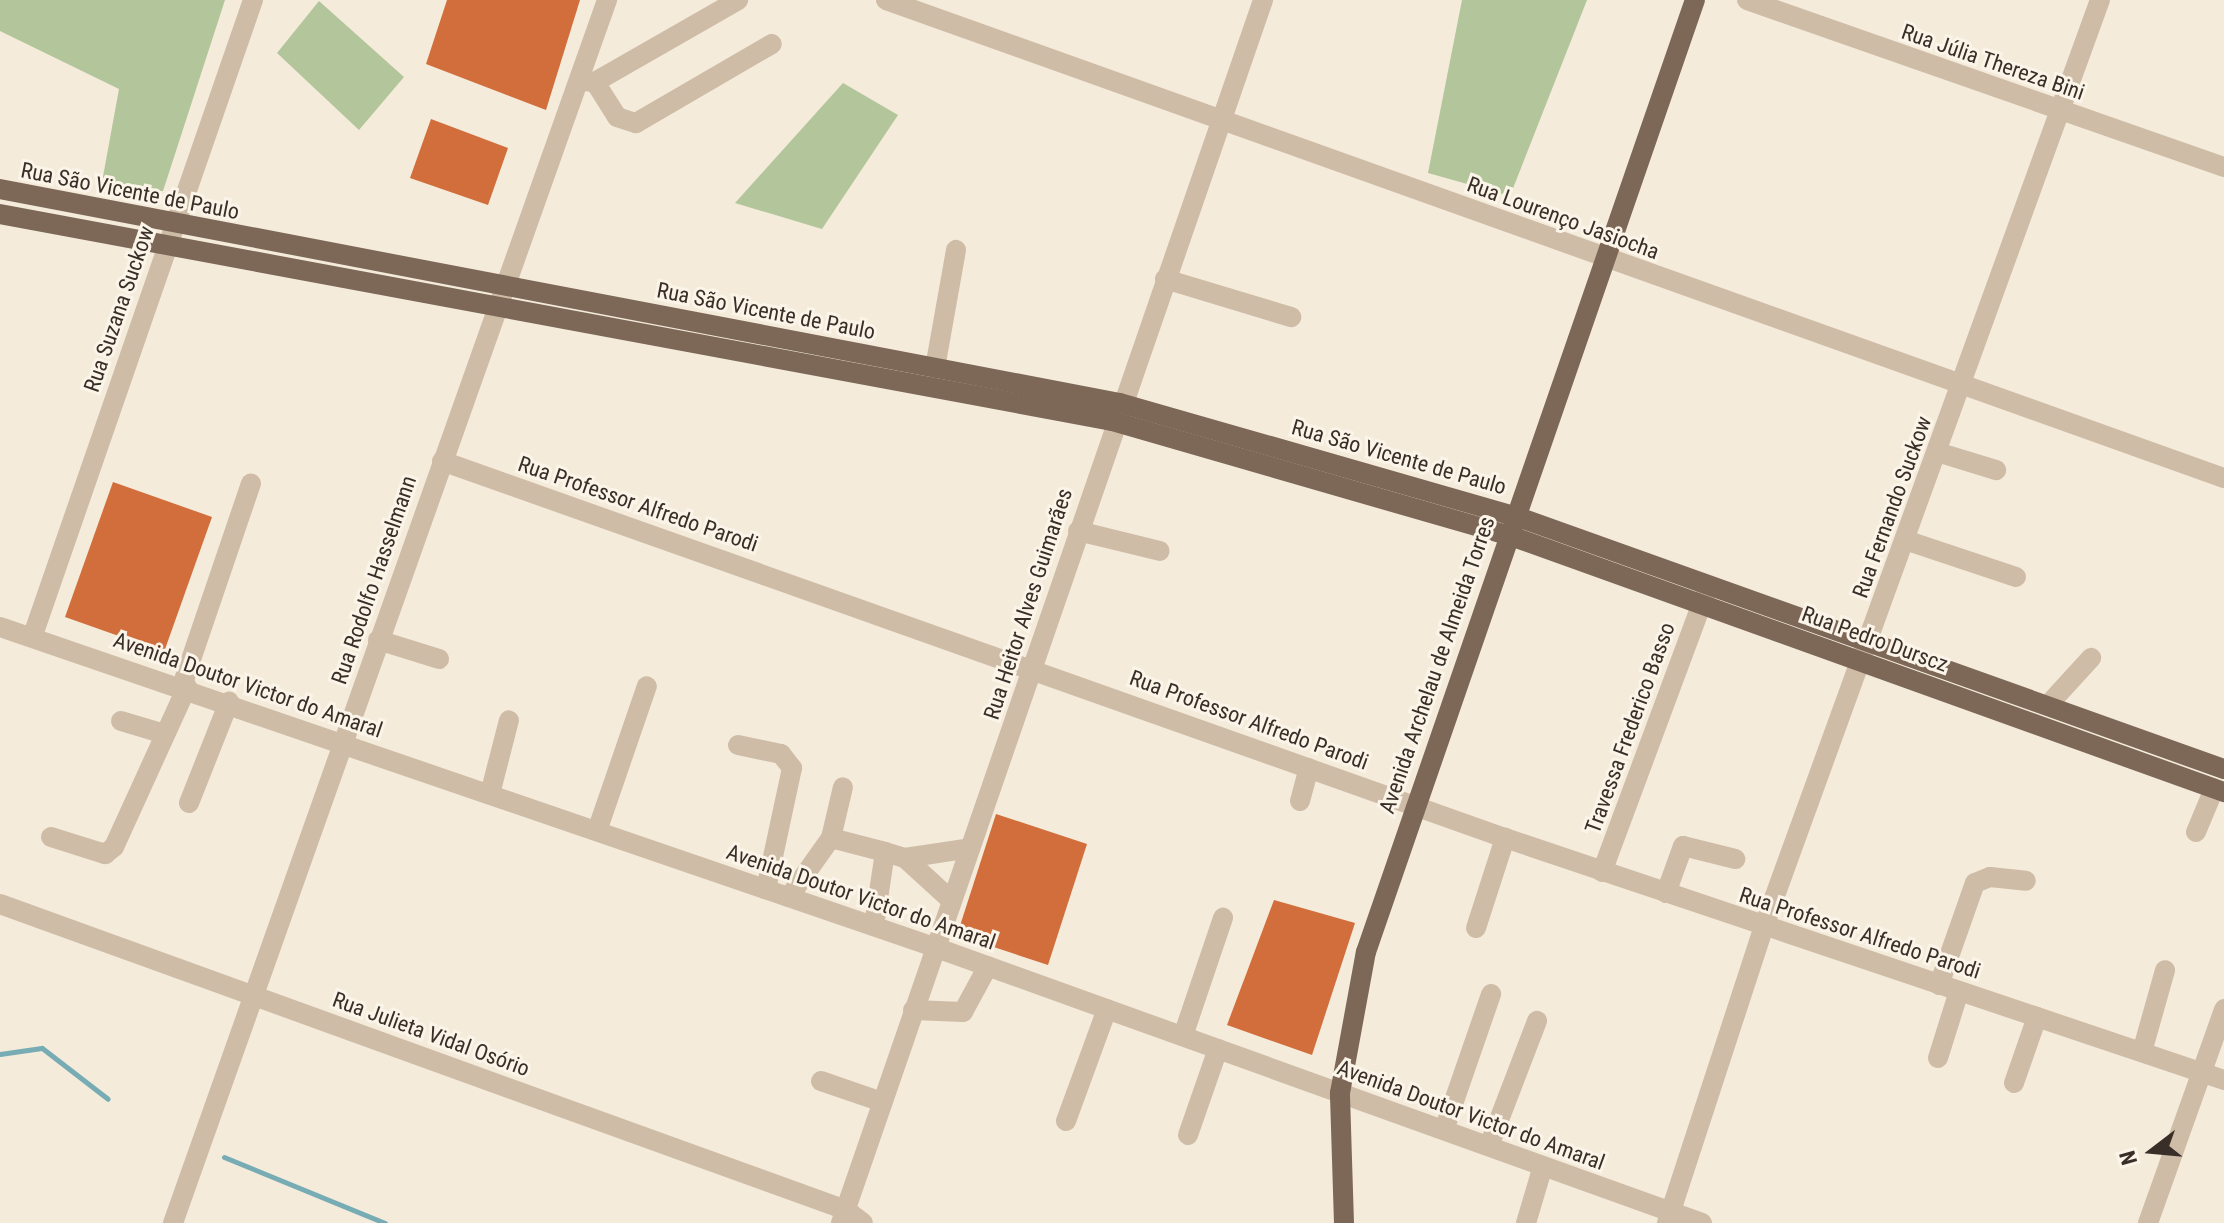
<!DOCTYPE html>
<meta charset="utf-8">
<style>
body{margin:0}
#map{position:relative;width:2224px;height:1223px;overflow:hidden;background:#f4ebdb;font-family:"Roboto Condensed",sans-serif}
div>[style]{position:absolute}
.green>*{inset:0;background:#b3c59a}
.stream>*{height:5px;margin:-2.5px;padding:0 2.5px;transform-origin:2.5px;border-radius:2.5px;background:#77acb4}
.building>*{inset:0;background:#d16e3c}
.minor>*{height:20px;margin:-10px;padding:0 10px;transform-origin:10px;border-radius:10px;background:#cebca6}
.major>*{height:20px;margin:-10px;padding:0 10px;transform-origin:10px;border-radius:10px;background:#7d6757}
span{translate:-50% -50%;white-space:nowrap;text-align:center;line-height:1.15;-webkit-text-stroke:6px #fbf4e8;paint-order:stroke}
.street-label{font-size:22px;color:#392f28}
.north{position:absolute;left:2112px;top:1111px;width:80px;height:80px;-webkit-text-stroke:6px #fbf4e8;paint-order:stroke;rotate:254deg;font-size:22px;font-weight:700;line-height:32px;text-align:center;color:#392f28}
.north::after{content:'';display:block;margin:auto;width:28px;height:36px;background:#392f28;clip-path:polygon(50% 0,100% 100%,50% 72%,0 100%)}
</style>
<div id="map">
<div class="green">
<div style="clip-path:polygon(0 0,225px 0,163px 191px,100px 193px,119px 89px,0 31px)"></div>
<div style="clip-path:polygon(1462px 0,1587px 0,1510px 196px,1428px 173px)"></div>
<div style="clip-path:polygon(319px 1px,404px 77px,359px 130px,277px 53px)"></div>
<div style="clip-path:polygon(843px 83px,898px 115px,822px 229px,735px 203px)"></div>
</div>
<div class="stream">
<div style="left:0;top:1054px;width:42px;rotate:-8.1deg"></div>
<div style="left:42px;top:1048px;width:83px;rotate:37.7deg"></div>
<div style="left:224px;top:1157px;width:174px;rotate:22.3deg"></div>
</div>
<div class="building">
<div style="clip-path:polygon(447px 0,580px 0,546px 110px,426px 64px)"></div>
<div style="clip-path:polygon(431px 119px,508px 148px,488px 205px,410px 178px)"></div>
<div style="clip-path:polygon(113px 482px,212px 517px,164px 652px,65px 617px)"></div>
<div style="clip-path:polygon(996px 814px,1087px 844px,1048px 965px,957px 935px)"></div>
<div style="clip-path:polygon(1274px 900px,1355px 923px,1312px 1055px,1227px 1025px)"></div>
</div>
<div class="minor">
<div style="left:886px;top:0;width:1421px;rotate:19.66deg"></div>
<div style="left:1747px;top:0;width:505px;rotate:19.3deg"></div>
<div style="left:584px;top:81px;width:11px;rotate:5deg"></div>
<div style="left:595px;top:82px;width:165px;rotate:-29.8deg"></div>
<div style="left:595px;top:82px;width:41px;rotate:57.8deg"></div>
<div style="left:617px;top:117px;width:20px;rotate:18deg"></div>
<div style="left:636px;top:123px;width:157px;rotate:-30.2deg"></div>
<div style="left:1165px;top:279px;width:132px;rotate:16.8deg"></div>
<div style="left:935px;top:368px;width:120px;rotate:-79.9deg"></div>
<div style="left:1937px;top:452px;width:62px;rotate:17deg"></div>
<div style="left:442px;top:461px;width:1128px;rotate:19.53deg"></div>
<div style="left:1505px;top:838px;width:759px;rotate:18.6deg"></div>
<div style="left:1078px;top:531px;width:84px;rotate:13.7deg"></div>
<div style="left:1905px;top:540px;width:117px;rotate:18.4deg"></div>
<div style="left:0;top:627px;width:987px;rotate:18.91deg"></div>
<div style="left:934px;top:947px;width:816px;rotate:19.77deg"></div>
<div style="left:33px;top:635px;width:672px;rotate:-70.89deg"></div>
<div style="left:378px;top:640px;width:64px;rotate:17.3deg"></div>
<div style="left:182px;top:686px;width:214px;rotate:-71.2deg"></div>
<div style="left:2048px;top:705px;width:64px;rotate:-47.5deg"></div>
<div style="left:121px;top:721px;width:46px;rotate:16.5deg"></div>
<div style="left:738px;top:745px;width:44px;rotate:11.8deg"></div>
<div style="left:781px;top:754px;width:18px;rotate:52deg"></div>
<div style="left:792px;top:768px;width:124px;rotate:102.1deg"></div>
<div style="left:490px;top:794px;width:76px;rotate:-75.6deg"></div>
<div style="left:1300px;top:801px;width:34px;rotate:-75deg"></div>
<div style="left:189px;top:803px;width:109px;rotate:-68.4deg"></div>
<div style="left:597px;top:831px;width:153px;rotate:-71deg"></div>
<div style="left:2196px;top:832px;width:47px;rotate:-67.3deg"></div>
<div style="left:51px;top:837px;width:57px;rotate:17.5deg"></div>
<div style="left:105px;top:854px;width:11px;rotate:-38deg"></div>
<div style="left:114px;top:847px;width:176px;rotate:-65.5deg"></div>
<div style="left:831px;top:838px;width:52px;rotate:-76.8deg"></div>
<div style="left:885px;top:852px;width:21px;rotate:17deg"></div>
<div style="left:905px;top:858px;width:66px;rotate:-8.7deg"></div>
<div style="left:905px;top:858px;width:62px;rotate:42.4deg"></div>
<div style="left:1602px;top:872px;width:301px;rotate:-69.6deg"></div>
<div style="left:1666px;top:893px;width:50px;rotate:-70.1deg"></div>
<div style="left:1683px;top:846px;width:54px;rotate:14deg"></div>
<div style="left:789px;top:897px;width:72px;rotate:-54.6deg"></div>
<div style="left:831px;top:838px;width:56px;rotate:14.5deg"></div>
<div style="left:885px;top:852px;width:75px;rotate:98.5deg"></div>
<div style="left:0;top:904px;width:900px;rotate:19.89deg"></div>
<div style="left:846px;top:1210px;width:21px;rotate:37deg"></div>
<div style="left:1476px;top:928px;width:95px;rotate:-72.1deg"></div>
<div style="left:1939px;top:985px;width:108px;rotate:-70.6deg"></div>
<div style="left:1975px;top:883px;width:16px;rotate:-22deg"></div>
<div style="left:1990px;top:877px;width:36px;rotate:6deg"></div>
<div style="left:913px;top:1010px;width:50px;rotate:2.3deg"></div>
<div style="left:963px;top:1012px;width:52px;rotate:-61.5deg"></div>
<div style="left:1183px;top:1036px;width:125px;rotate:-71.3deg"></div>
<div style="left:2142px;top:1052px;width:85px;rotate:-74.3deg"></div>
<div style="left:1938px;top:1058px;width:70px;rotate:-72.6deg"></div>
<div style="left:821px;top:1081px;width:65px;rotate:19deg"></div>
<div style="left:2014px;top:1083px;width:70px;rotate:-70.8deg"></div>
<div style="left:1066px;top:1121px;width:119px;rotate:-69.9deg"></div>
<div style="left:1444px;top:1130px;width:144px;rotate:-70.9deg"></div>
<div style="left:1188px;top:1135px;width:91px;rotate:-70.8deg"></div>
<div style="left:1489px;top:1146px;width:134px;rotate:-69deg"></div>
<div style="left:173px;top:1223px;width:1298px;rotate:-70.46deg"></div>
<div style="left:841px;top:1223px;width:1294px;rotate:-70.96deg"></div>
<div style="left:1526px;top:1223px;width:59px;rotate:-73.4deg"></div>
<div style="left:1667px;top:1223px;width:312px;rotate:-71.9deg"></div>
<div style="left:1764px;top:926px;width:985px;rotate:-70.06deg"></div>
<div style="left:2148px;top:1223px;width:227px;rotate:-70.4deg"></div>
</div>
<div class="major">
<div style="left:0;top:189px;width:1140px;rotate:10.82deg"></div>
<div style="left:1120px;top:403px;width:411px;rotate:16deg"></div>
<div style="left:1515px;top:516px;width:753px;rotate:19.64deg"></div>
<div style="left:0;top:214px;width:1131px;rotate:10.54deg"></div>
<div style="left:1112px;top:421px;width:412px;rotate:16.1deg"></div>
<div style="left:1508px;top:535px;width:761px;rotate:19.75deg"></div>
<div style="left:1344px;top:1223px;width:130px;rotate:-91.8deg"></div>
<div style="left:1340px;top:1093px;width:143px;rotate:-79.6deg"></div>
<div style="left:1366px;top:952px;width:1007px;rotate:-70.94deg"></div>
</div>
<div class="street-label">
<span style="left:1993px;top:62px;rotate:19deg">Rua Júlia Thereza Bini</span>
<span style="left:130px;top:191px;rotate:11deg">Rua São Vicente de Paulo</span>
<span style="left:1563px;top:218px;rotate:20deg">Rua Lourenço Jasiocha</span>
<span style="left:119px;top:309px;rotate:-71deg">Rua Suzana Suckow</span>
<span style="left:766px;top:311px;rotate:11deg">Rua São Vicente de Paulo</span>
<span style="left:1399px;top:457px;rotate:16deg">Rua São Vicente de Paulo</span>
<span style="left:638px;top:504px;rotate:19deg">Rua Professor Alfredo Parodi</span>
<span style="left:1892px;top:507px;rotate:-70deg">Rua Fernando Suckow</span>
<span style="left:374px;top:580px;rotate:-71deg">Rua Rodolfo Hasselmann</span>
<span style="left:1028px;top:604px;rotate:-72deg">Rua Heitor Alves Guimarães</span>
<span style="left:1875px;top:639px;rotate:20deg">Rua Pedro Durscz</span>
<span style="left:1437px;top:665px;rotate:-71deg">Avenida Archelau de Almeida Torres</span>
<span style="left:248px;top:685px;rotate:19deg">Avenida Doutor Victor do Amaral</span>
<span style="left:1249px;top:720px;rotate:20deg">Rua Professor Alfredo Parodi</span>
<span style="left:1630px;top:728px;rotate:-70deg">Travessa Frederico Basso</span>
<span style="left:861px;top:897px;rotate:19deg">Avenida Doutor Victor do Amaral</span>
<span style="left:1860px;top:933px;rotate:18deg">Rua Professor Alfredo Parodi</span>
<span style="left:431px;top:1034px;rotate:20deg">Rua Julieta Vidal Osório</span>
<span style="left:1471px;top:1115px;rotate:20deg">Avenida Doutor Victor do Amaral</span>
</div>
<div class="north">N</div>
</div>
